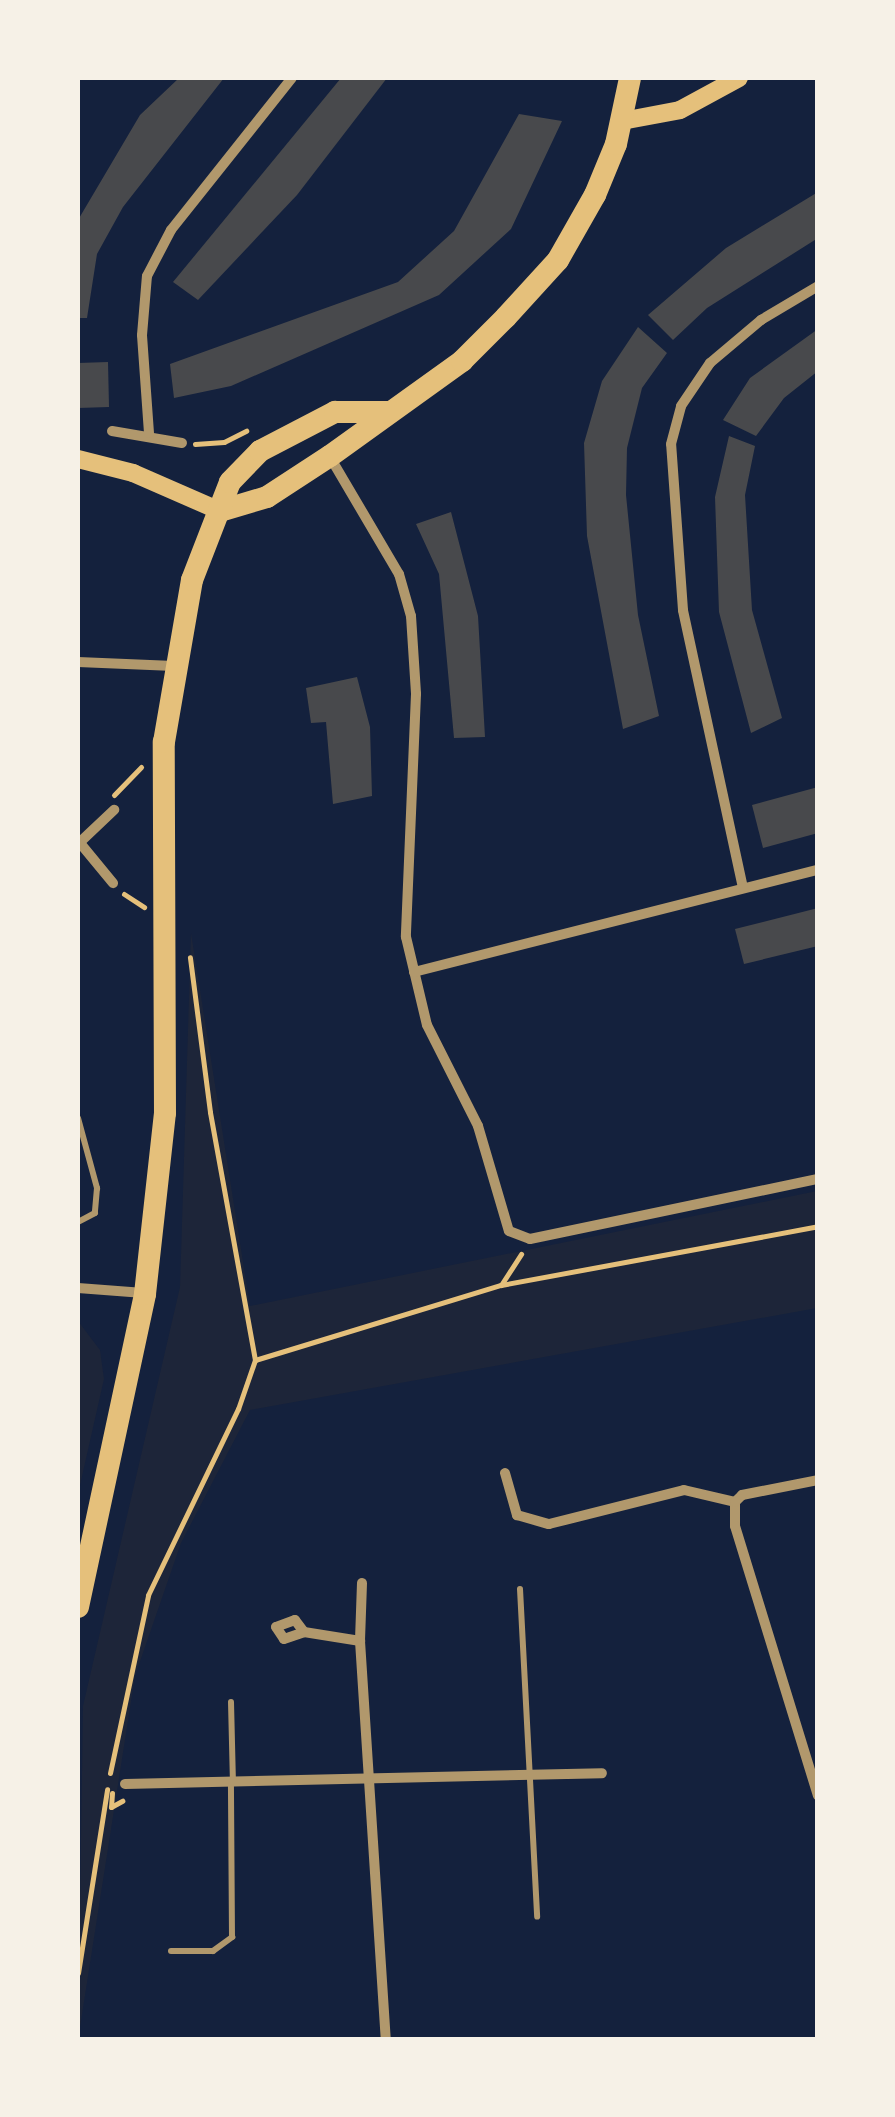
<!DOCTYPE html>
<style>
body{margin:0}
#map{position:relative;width:895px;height:2117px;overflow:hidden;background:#14213d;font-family:"Noto Sans",sans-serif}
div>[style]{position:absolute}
.green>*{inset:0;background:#1d2539}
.building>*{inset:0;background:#48494c}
.path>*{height:5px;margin:-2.5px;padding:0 2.5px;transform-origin:2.5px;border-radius:2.5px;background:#e5c07b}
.service>*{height:6px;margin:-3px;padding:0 3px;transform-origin:3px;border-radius:3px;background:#b1986c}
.minor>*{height:10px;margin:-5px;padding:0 5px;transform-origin:5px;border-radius:5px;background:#b1986c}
.secondary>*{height:18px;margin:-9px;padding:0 9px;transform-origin:9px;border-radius:9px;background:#e5c07b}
.trunk>*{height:22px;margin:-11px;padding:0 11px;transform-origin:11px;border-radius:11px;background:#e5c07b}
span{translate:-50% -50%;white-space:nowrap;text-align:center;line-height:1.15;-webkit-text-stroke:10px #f6f1e7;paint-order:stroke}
.frame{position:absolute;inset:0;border:80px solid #f6f1e7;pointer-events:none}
</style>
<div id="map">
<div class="green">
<div style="clip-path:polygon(191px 933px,250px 1306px,817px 1191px,817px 1308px,250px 1410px,181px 1543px,135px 1676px,78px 2040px,83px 1706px,180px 1287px)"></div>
<div style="clip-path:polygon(78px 1321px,100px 1350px,104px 1379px,78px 1494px)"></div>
</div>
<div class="building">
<div style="clip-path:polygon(179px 78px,224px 78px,123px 207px,97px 254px,87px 318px,78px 318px,78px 220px,140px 115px)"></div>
<div style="clip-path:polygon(341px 78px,387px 78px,297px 195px,198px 300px,173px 282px)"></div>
<div style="clip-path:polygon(519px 114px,562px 121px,511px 229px,439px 295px,231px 386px,174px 398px,170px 364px,398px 282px,454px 231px)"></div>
<div style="clip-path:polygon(818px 192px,818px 238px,707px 308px,673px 340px,648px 315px,726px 248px)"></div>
<div style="clip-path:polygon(638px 327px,667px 353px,642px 388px,627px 448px,626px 495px,638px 615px,659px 716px,623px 729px,587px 536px,584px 443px,602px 381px)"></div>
<div style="clip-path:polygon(818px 329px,818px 371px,784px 398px,756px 436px,723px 420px,750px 378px)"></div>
<div style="clip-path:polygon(108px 362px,109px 407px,78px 408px,78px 363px)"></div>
<div style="clip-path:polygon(729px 436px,755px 446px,745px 495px,752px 610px,782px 718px,751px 733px,719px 612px,715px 497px)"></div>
<div style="clip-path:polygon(451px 512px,478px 616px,485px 737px,454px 738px,439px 574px,416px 524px)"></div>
<div style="clip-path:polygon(357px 677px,370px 727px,372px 796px,333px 804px,326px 722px,311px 723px,306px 688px)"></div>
<div style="clip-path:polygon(818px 787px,818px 833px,763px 848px,752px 805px)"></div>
<div style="clip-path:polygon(818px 908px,818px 946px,744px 964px,735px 929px)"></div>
</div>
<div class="path">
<div style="left:195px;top:444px;width:29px;rotate:-4deg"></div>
<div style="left:224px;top:442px;width:25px;rotate:-27deg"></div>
<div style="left:114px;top:795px;width:39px;rotate:-46deg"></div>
<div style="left:124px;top:894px;width:24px;rotate:33deg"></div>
<div style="left:501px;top:1285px;width:37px;rotate:-57deg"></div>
<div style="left:255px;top:1360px;width:257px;rotate:-17deg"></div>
<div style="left:501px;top:1285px;width:322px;rotate:-10.5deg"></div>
<div style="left:110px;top:1773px;width:182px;rotate:-77.9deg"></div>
<div style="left:148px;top:1595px;width:207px;rotate:-64.2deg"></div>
<div style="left:238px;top:1409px;width:52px;rotate:-70.9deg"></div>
<div style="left:255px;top:1360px;width:252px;rotate:-100.3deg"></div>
<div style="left:210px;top:1112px;width:156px;rotate:-97.4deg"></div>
<div style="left:112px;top:1793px;width:14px;rotate:94deg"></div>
<div style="left:111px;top:1807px;width:13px;rotate:-29deg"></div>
<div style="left:78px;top:1973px;width:186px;rotate:-81deg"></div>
</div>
<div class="service">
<div style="left:78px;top:1118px;width:73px;rotate:74.8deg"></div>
<div style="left:97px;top:1188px;width:25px;rotate:95deg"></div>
<div style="left:95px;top:1213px;width:19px;rotate:152deg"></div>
<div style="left:520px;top:1589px;width:328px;rotate:87deg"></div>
<div style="left:231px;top:1702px;width:80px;rotate:88.6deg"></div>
<div style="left:171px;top:1951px;width:42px"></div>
<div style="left:213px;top:1951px;width:24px;rotate:-36deg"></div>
<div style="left:232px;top:1937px;width:154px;rotate:-90.4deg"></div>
</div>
<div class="minor">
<div style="left:112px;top:431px;width:71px;rotate:9.7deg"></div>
<div style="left:149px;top:433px;width:98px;rotate:-94.1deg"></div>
<div style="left:142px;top:335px;width:59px;rotate:-85.2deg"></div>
<div style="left:147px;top:276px;width:52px;rotate:-62.4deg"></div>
<div style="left:171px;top:230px;width:194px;rotate:-51.5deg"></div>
<div style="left:330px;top:457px;width:136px;rotate:59.5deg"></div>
<div style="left:399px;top:574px;width:44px;rotate:74.1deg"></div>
<div style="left:411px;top:616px;width:78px;rotate:86.3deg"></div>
<div style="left:416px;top:694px;width:243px;rotate:92.4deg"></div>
<div style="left:406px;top:937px;width:90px;rotate:76.6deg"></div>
<div style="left:427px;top:1025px;width:113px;rotate:63.2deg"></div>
<div style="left:478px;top:1126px;width:109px;rotate:73.6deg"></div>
<div style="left:509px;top:1231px;width:22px;rotate:21deg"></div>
<div style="left:530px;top:1239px;width:294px;rotate:-11.8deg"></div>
<div style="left:78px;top:662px;width:96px;rotate:2.4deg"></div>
<div style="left:80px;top:843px;width:52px;rotate:50.5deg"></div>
<div style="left:78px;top:844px;width:50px;rotate:-43.4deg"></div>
<div style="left:743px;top:888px;width:284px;rotate:-102.2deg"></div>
<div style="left:683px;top:610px;width:166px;rotate:-94.1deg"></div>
<div style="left:671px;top:444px;width:39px;rotate:-75deg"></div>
<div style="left:681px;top:406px;width:52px;rotate:-56deg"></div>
<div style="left:710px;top:363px;width:67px;rotate:-40.1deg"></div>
<div style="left:761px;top:320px;width:66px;rotate:-30.8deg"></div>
<div style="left:414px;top:972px;width:417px;rotate:-14.2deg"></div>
<div style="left:78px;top:1288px;width:66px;rotate:4.3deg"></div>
<div style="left:505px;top:1473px;width:44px;rotate:74.1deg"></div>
<div style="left:517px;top:1515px;width:33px;rotate:16deg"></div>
<div style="left:549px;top:1524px;width:139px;rotate:-14.1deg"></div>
<div style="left:684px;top:1490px;width:52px;rotate:13.2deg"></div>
<div style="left:735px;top:1502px;width:24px;rotate:90deg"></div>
<div style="left:735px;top:1526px;width:282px;rotate:72.9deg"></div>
<div style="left:735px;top:1502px;width:10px;rotate:-45deg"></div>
<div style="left:742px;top:1495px;width:77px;rotate:-11.2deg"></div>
<div style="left:362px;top:1583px;width:58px;rotate:92deg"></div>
<div style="left:360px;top:1641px;width:400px;rotate:86.3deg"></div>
<div style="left:304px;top:1632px;width:15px;rotate:-127deg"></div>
<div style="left:295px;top:1620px;width:20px;rotate:160deg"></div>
<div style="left:276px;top:1627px;width:14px;rotate:56deg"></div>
<div style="left:284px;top:1639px;width:21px;rotate:-19deg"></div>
<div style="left:304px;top:1632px;width:57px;rotate:9.1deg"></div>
<div style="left:125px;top:1784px;width:477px;rotate:-1.3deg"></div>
</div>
<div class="secondary">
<div style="left:622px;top:121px;width:59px;rotate:-10.7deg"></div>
<div style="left:680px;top:110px;width:67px;rotate:-28.5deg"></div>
<div style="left:78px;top:459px;width:57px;rotate:14.3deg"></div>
<div style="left:133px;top:473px;width:95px;rotate:23.6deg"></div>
</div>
<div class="trunk">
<div style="left:220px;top:511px;width:49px;rotate:-16.6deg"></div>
<div style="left:267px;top:497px;width:75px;rotate:-33.1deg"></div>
<div style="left:330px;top:456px;width:163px;rotate:-35.7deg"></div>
<div style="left:462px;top:361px;width:62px;rotate:-45deg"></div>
<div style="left:506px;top:317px;width:77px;rotate:-47.6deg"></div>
<div style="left:558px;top:260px;width:75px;rotate:-60.4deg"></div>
<div style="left:595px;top:195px;width:55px;rotate:-67.6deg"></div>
<div style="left:616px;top:144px;width:67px;rotate:-78deg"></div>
<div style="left:78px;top:1607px;width:320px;rotate:-77.9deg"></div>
<div style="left:145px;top:1294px;width:182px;rotate:-83.7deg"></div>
<div style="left:165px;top:1113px;width:371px;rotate:-90.2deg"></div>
<div style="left:164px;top:742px;width:164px;rotate:-80.2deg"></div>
<div style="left:192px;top:580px;width:105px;rotate:-68.8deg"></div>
<div style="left:230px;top:482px;width:43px;rotate:-45.9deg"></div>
<div style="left:260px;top:451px;width:85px;rotate:-27.5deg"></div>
<div style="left:335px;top:412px;width:55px"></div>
</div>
<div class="frame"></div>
</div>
